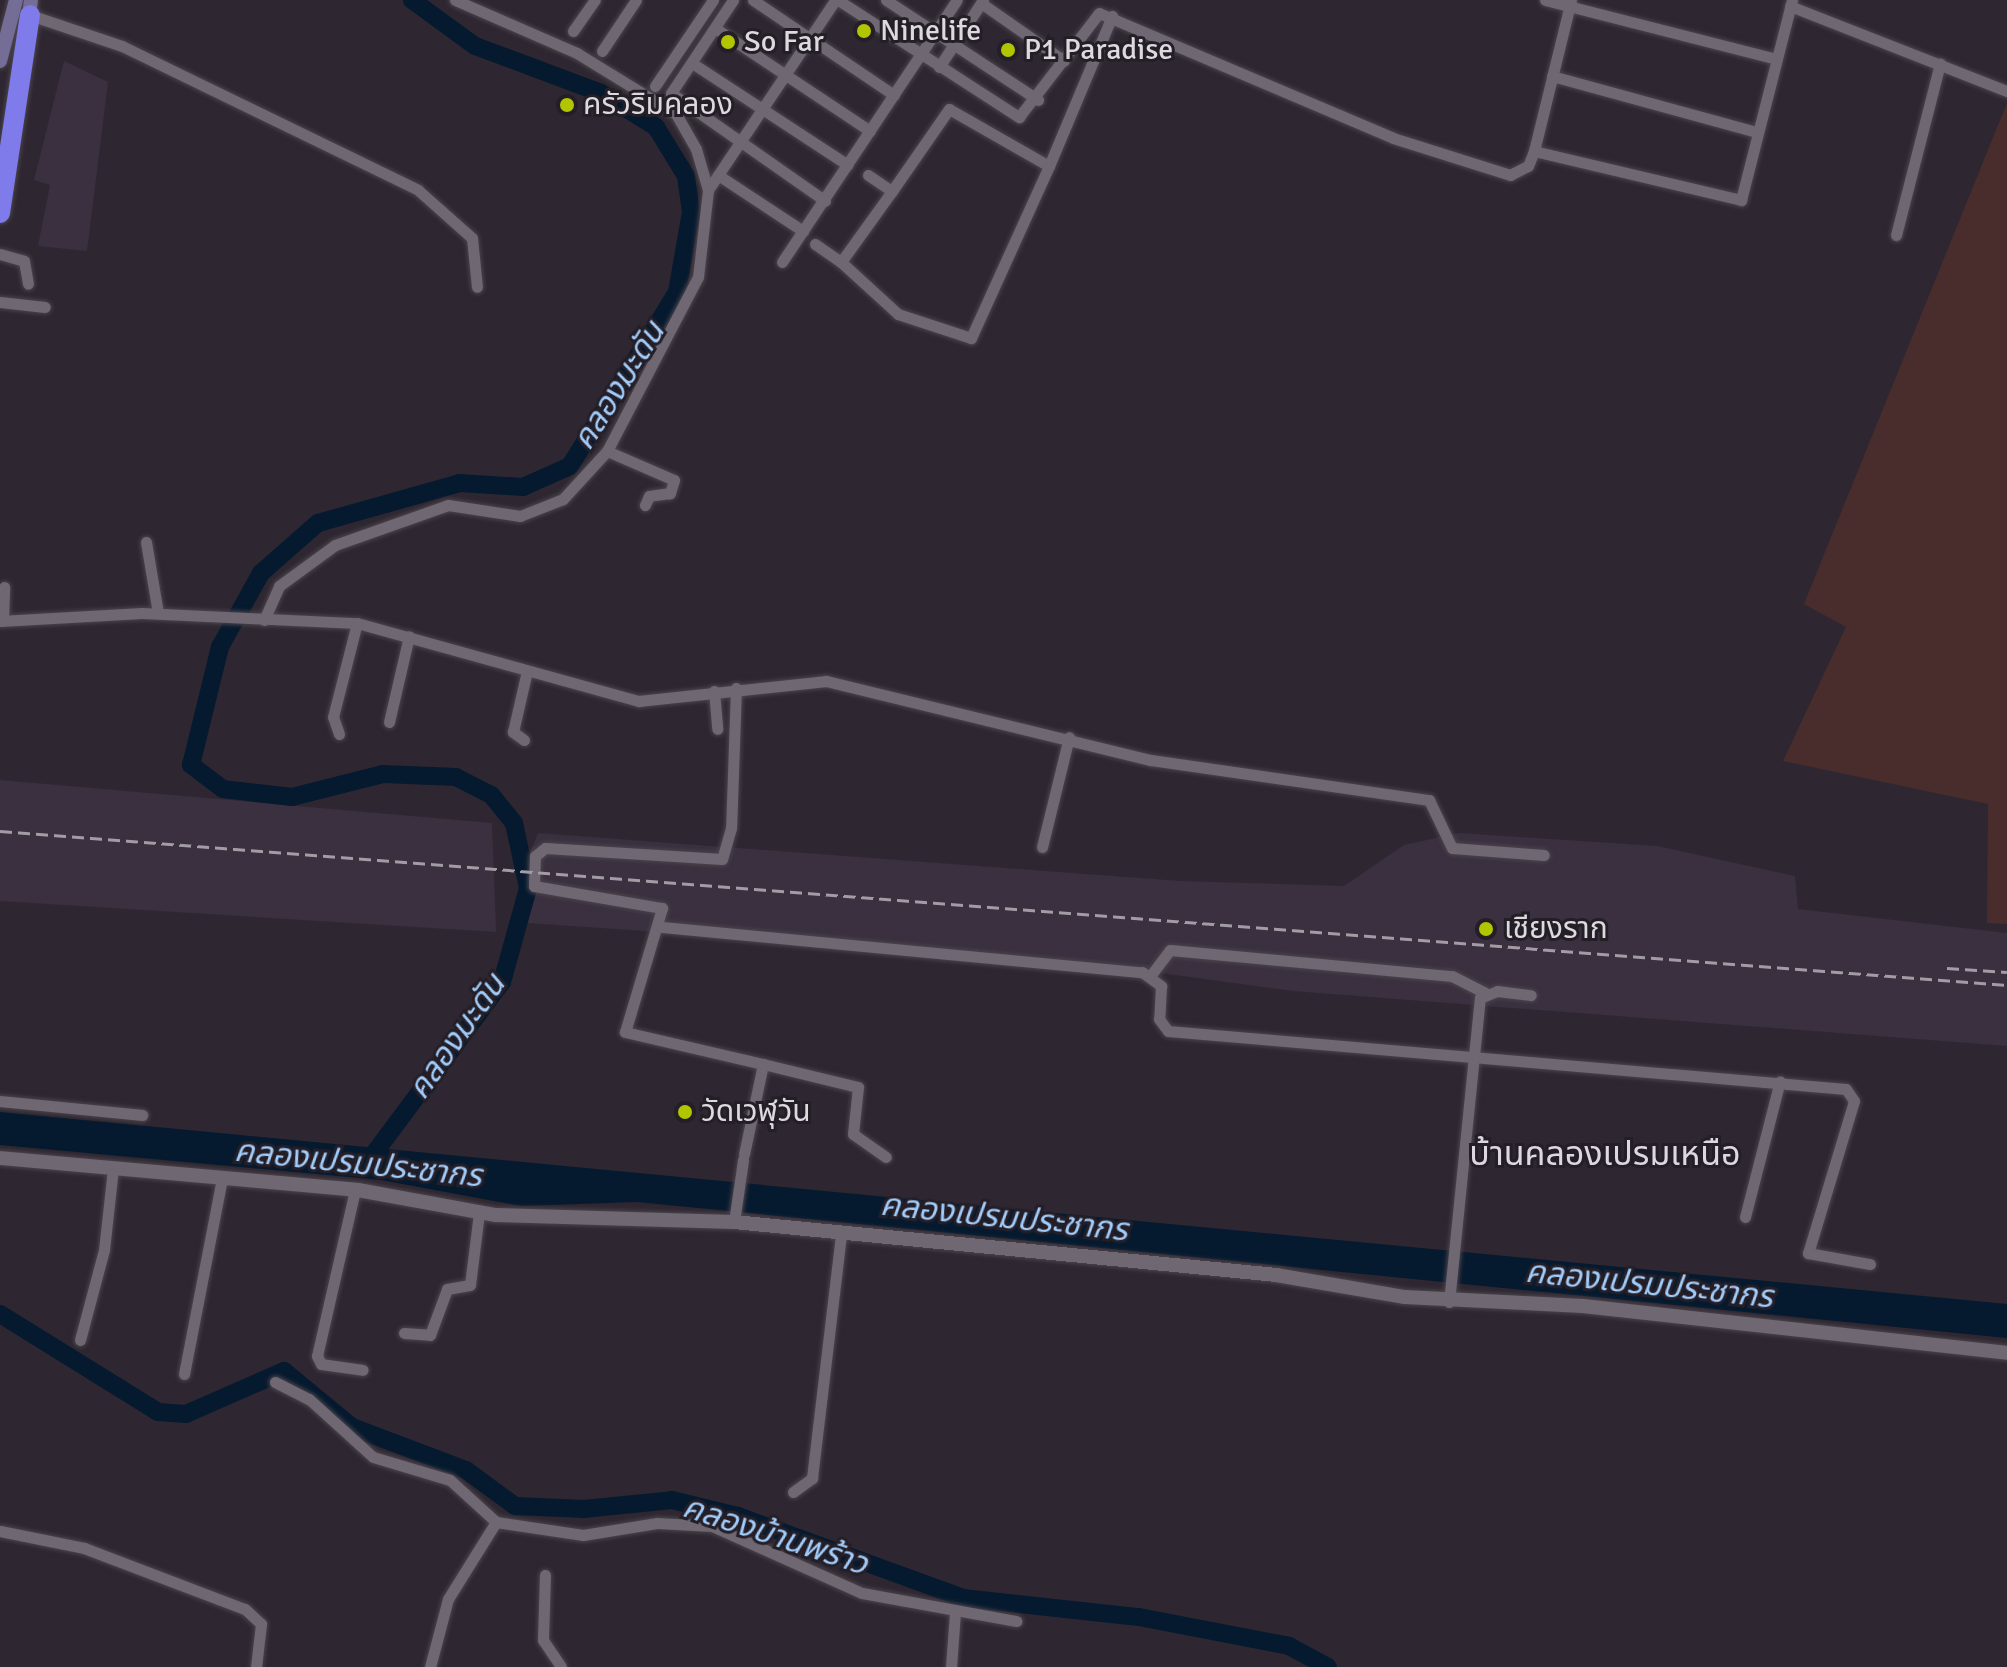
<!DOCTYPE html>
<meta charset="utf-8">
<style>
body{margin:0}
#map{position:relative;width:2007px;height:1667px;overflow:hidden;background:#2e2731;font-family:Signika,"Noto Sans Thai",sans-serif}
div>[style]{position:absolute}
.built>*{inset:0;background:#3a303f}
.green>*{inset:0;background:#492d2c}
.water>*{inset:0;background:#061a2f}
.river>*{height:18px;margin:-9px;padding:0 9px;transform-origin:9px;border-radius:9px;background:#061a2f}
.roads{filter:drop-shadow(0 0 2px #4a444c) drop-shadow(0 0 2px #4a444c)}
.minor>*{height:11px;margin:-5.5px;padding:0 5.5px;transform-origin:5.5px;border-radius:5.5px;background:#6f6772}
.tertiary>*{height:14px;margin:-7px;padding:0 7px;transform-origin:7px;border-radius:7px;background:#6f6772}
.secondary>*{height:14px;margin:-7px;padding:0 7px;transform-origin:7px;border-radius:7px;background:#746d96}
.motorway>*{height:20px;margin:-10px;padding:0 10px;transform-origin:10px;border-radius:10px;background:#807beb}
.rail>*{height:3px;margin-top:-1.5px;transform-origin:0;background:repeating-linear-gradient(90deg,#a29da5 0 12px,transparent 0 18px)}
.dots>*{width:22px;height:22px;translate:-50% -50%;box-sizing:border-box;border:4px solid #241e27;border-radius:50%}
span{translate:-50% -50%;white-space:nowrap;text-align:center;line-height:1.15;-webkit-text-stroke:6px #241e27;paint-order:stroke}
.poi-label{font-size:30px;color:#ddd9df}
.left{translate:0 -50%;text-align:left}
.water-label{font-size:32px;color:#a2ccfa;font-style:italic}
.quarter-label{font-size:34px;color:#dfd6e3}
</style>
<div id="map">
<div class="built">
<div style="clip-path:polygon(64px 61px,108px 82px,87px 251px,38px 246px,50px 185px,34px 180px)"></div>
<div style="clip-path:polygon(0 780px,492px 823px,496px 932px,0 901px)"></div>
<div style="clip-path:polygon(538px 833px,1180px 881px,1344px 886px,1404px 845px,1459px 833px,1657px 846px,1795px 876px,1798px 909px,2007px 933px,2007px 1046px,1293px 991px,1059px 959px,527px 923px,528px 857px)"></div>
</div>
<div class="green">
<div style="clip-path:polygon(2007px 103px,2007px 924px,1987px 923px,1988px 804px,1783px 761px,1846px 627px,1804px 604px)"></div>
</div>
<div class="water">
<div style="clip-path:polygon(0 1112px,2007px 1304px,2007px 1338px,637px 1202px,521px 1206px,381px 1180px,0 1145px)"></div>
</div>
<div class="river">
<div style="left:367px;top:1163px;width:226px;rotate:-53.3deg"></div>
<div style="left:502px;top:982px;width:98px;rotate:-74.5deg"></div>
<div style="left:528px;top:888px;width:66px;rotate:-102.2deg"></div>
<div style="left:514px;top:823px;width:36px;rotate:-129deg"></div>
<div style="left:491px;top:795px;width:39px;rotate:-153deg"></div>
<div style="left:456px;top:777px;width:73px;rotate:-177.6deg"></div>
<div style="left:383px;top:774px;width:94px;rotate:165.8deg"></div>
<div style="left:292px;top:797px;width:69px;rotate:-173.4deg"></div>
<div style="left:223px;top:789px;width:40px;rotate:-143deg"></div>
<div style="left:191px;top:765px;width:122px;rotate:-76.2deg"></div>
<div style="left:220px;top:647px;width:85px;rotate:-61deg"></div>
<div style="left:261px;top:573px;width:76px;rotate:-41.3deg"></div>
<div style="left:318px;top:523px;width:148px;rotate:-15.7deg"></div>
<div style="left:460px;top:483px;width:63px;rotate:3.6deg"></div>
<div style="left:523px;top:487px;width:51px;rotate:-24.1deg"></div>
<div style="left:570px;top:466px;width:204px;rotate:-58.4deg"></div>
<div style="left:677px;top:292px;width:81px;rotate:-80.1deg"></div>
<div style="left:691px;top:212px;width:36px;rotate:-98deg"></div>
<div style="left:686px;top:176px;width:57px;rotate:-121.5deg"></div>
<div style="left:656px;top:127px;width:65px;rotate:-148.3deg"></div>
<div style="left:601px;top:93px;width:134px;rotate:-159.5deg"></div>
<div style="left:475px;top:46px;width:78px;rotate:-143.9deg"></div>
<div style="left:0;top:1314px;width:186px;rotate:31.8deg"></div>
<div style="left:158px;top:1412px;width:28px;rotate:4deg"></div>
<div style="left:186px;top:1414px;width:107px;rotate:-23.7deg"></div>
<div style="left:284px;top:1371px;width:88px;rotate:39.5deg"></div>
<div style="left:352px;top:1427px;width:122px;rotate:20.7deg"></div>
<div style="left:466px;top:1470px;width:61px;rotate:36.3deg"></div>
<div style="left:515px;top:1506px;width:69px;rotate:2.5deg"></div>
<div style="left:584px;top:1509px;width:88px;rotate:-5.8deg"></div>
<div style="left:672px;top:1500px;width:68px;rotate:13.6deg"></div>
<div style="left:738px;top:1516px;width:239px;rotate:20deg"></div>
<div style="left:963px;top:1598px;width:177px;rotate:6.2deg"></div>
<div style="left:1139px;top:1617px;width:153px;rotate:10.9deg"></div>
<div style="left:1289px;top:1646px;width:44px;rotate:28.3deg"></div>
</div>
<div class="roads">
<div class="minor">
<div style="left:733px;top:0;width:112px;rotate:123.7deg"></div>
<div style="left:671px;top:93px;width:188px;rotate:35deg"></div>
<div style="left:753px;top:0;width:170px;rotate:34deg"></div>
<div style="left:838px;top:0;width:216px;rotate:32.9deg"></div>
<div style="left:1019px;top:117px;width:131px;rotate:-52.4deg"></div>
<div style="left:1099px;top:13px;width:319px;rotate:23deg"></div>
<div style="left:1393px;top:138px;width:123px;rotate:17.5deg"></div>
<div style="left:1510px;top:175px;width:20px;rotate:-27deg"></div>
<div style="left:1528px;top:166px;width:16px;rotate:-68deg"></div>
<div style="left:1534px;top:151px;width:155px;rotate:-76.2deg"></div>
<div style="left:886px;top:0;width:182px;rotate:33.3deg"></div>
<div style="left:1545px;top:0;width:238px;rotate:14.3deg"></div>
<div style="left:981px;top:3px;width:101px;rotate:34.9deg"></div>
<div style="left:1790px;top:6px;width:233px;rotate:21.4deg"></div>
<div style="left:30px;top:15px;width:97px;rotate:18.6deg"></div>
<div style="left:122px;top:46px;width:329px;rotate:25.9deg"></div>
<div style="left:418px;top:190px;width:72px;rotate:41.6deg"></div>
<div style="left:472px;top:238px;width:49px;rotate:84.2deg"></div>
<div style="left:715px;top:28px;width:186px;rotate:33.6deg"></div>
<div style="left:573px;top:31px;width:38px;rotate:-55deg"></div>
<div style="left:602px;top:51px;width:61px;rotate:-56.3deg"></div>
<div style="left:692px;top:63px;width:186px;rotate:33.2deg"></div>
<div style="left:939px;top:67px;width:80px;rotate:-56.7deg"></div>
<div style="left:1552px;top:76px;width:213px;rotate:15.3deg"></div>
<div style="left:655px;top:86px;width:104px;rotate:-56deg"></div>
<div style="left:1534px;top:151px;width:213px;rotate:13.3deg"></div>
<div style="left:1741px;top:200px;width:206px;rotate:-75.7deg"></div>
<div style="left:1049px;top:166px;width:163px;rotate:-67.2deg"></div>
<div style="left:718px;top:175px;width:102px;rotate:33.4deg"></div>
<div style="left:868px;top:175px;width:29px;rotate:34deg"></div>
<div style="left:892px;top:191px;width:100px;rotate:-55.2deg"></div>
<div style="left:949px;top:109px;width:115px;rotate:29.7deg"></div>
<div style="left:1049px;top:166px;width:189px;rotate:114.4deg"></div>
<div style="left:971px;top:338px;width:77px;rotate:-161.8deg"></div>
<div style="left:898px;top:314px;width:77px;rotate:-137.6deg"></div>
<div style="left:841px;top:262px;width:87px;rotate:-54.3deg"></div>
<div style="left:708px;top:190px;width:229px;rotate:-56.2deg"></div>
<div style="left:1896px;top:235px;width:177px;rotate:-75.6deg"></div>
<div style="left:815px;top:244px;width:32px;rotate:35deg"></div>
<div style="left:0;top:254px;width:25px;rotate:16deg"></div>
<div style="left:24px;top:261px;width:23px;rotate:80deg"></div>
<div style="left:782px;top:262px;width:315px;rotate:-56.3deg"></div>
<div style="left:0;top:302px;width:45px;rotate:6.3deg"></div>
<div style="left:607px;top:451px;width:73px;rotate:23.4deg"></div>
<div style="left:674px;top:480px;width:14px;rotate:107deg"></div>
<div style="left:670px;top:493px;width:21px;rotate:172deg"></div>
<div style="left:649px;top:496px;width:10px;rotate:114deg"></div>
<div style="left:146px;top:542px;width:72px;rotate:80.4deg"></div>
<div style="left:264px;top:620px;width:37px;rotate:-66deg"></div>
<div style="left:279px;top:586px;width:69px;rotate:-36.2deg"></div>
<div style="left:335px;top:545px;width:120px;rotate:-19.5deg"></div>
<div style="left:448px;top:505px;width:73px;rotate:8.7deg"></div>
<div style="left:520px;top:516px;width:46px;rotate:-21.6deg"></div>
<div style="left:563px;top:499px;width:65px;rotate:-47.5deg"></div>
<div style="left:607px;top:451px;width:196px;rotate:-62.4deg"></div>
<div style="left:698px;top:277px;width:88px;rotate:-83.4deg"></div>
<div style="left:708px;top:190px;width:43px;rotate:-106.3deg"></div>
<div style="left:696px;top:149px;width:40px;rotate:-119.7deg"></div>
<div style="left:676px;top:114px;width:116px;rotate:-148.4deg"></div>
<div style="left:577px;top:53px;width:133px;rotate:-156.5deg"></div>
<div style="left:0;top:621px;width:142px;rotate:-3.2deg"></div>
<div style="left:142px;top:613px;width:215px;rotate:2.7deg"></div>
<div style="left:357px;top:623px;width:293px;rotate:15.5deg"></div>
<div style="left:639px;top:701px;width:188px;rotate:-6.1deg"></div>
<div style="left:826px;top:681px;width:334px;rotate:13.7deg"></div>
<div style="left:1151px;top:760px;width:281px;rotate:8.2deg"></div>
<div style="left:1429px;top:800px;width:53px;rotate:64.4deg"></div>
<div style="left:1452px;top:848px;width:92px;rotate:4.4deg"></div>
<div style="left:3px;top:621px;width:34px;rotate:-88deg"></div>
<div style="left:736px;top:688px;width:140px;rotate:92deg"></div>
<div style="left:731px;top:828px;width:32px;rotate:106deg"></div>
<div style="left:722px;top:859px;width:177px;rotate:-176.4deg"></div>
<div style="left:545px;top:848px;width:13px;rotate:141deg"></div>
<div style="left:535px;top:856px;width:30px;rotate:92deg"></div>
<div style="left:534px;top:886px;width:130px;rotate:9.8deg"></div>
<div style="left:662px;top:908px;width:129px;rotate:106.6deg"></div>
<div style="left:625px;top:1032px;width:142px;rotate:13.1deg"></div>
<div style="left:763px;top:1064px;width:92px;rotate:101.9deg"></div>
<div style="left:714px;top:691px;width:38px;rotate:85deg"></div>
<div style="left:389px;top:722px;width:88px;rotate:-76.9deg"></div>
<div style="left:339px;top:734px;width:18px;rotate:-109deg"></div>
<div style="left:333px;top:717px;width:97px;rotate:-75.7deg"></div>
<div style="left:524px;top:740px;width:14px;rotate:-144deg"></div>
<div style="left:513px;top:732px;width:63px;rotate:-77.1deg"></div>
<div style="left:1042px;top:847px;width:113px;rotate:-76.2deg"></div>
<div style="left:662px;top:927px;width:482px;rotate:5.4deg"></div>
<div style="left:1142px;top:972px;width:24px;rotate:36deg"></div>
<div style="left:1161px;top:986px;width:33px;rotate:93deg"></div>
<div style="left:1159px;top:1019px;width:15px;rotate:53deg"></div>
<div style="left:1168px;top:1031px;width:680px;rotate:4.89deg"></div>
<div style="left:1846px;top:1089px;width:14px;rotate:56deg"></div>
<div style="left:1854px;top:1101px;width:159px;rotate:106.8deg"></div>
<div style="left:1808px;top:1253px;width:63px;rotate:10.1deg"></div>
<div style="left:1151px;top:975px;width:31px;rotate:-53deg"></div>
<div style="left:1170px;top:950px;width:283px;rotate:5.3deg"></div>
<div style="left:1452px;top:976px;width:38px;rotate:27deg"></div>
<div style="left:763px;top:1064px;width:98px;rotate:13.6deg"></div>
<div style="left:858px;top:1087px;width:47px;rotate:96.1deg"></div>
<div style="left:853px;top:1134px;width:40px;rotate:34.9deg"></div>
<div style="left:0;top:1101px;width:143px;rotate:5.6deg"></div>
<div style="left:355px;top:1190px;width:170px;rotate:102.9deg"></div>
<div style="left:317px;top:1356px;width:9px;rotate:63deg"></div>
<div style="left:321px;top:1364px;width:42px;rotate:8.1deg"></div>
<div style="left:1745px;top:1217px;width:140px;rotate:-75.6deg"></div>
<div style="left:734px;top:1222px;width:63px;rotate:-81.7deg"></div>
<div style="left:1449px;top:1302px;width:306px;rotate:-84.2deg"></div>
<div style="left:1480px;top:998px;width:18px;rotate:-22deg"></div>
<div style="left:1497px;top:991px;width:34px;rotate:7deg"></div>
<div style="left:404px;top:1333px;width:26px;rotate:4deg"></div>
<div style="left:430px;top:1335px;width:49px;rotate:-69.7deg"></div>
<div style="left:447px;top:1289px;width:23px;rotate:-10deg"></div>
<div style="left:470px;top:1285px;width:73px;rotate:-82.9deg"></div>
<div style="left:80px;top:1340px;width:93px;rotate:-75.1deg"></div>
<div style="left:104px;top:1250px;width:81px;rotate:-83.7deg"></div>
<div style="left:184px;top:1374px;width:200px;rotate:-79deg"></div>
<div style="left:275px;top:1382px;width:38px;rotate:27deg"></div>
<div style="left:309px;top:1399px;width:86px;rotate:42.2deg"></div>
<div style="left:373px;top:1457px;width:80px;rotate:16.6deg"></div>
<div style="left:450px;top:1480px;width:62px;rotate:42.4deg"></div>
<div style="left:496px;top:1522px;width:88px;rotate:8.5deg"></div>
<div style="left:583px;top:1535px;width:75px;rotate:-9.2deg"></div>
<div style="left:657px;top:1523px;width:55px;rotate:3.1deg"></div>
<div style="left:712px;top:1526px;width:164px;rotate:24.1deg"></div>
<div style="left:862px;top:1593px;width:157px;rotate:10.3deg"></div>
<div style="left:793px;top:1492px;width:24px;rotate:-36deg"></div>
<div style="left:812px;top:1478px;width:247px;rotate:-83.2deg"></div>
<div style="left:0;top:1531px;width:86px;rotate:11.4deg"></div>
<div style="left:84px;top:1548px;width:172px;rotate:20.8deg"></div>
<div style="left:245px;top:1609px;width:22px;rotate:43deg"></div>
<div style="left:261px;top:1624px;width:43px;rotate:96.6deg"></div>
<div style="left:545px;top:1575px;width:65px;rotate:91.8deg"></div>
<div style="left:543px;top:1640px;width:32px;rotate:56deg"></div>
<div style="left:430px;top:1667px;width:70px;rotate:-75.2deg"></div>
<div style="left:448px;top:1599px;width:91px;rotate:-58.1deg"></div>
<div style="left:951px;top:1667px;width:54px;rotate:-85.8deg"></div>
</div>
<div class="tertiary">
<div style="left:0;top:1158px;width:359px;rotate:5.1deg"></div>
<div style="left:358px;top:1190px;width:140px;rotate:10.3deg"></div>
<div style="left:496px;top:1215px;width:238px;rotate:1.7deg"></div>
<div style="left:734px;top:1222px;width:545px;rotate:5.58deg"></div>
<div style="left:1276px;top:1275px;width:131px;rotate:9.7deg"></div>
<div style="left:1405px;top:1297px;width:178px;rotate:2.9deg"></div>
<div style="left:1583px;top:1306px;width:427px;rotate:6.3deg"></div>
</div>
<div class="secondary">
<div style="left:28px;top:24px;width:24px;rotate:-83deg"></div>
<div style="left:0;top:61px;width:63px;rotate:-75.3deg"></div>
</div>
<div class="motorway">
<div style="left:0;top:213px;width:200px;rotate:-81.4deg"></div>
</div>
</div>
<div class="rail">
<div style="left:0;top:831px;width:2013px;rotate:4.39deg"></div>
<div style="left:1947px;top:968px;width:60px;rotate:3.8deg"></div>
</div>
<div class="dots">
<div style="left:864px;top:31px;background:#b1c500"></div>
<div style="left:728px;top:42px;background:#b1c500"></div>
<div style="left:1008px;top:50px;background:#b1c500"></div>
<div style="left:567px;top:105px;background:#b1c500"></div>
<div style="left:1486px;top:929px;background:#b1c500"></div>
<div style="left:685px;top:1112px;background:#b1c500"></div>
</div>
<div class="poi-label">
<span class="left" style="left:880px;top:31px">Ninelife</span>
<span class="left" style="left:744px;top:42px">So Far</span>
<span class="left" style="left:1024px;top:50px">P1 Paradise</span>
<span class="left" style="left:583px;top:105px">ครัวริมคลอง</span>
<span class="left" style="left:1504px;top:929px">เชียงราก</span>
<span class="left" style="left:701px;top:1112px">วัดเวฬุวัน</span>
</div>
<div class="water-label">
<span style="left:619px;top:386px;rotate:-58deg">คลองมะดัน</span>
<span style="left:457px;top:1037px;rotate:-55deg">คลองมะดัน</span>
<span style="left:358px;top:1164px;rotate:6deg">คลองเปรมประชากร</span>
<span style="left:1004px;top:1218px;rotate:6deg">คลองเปรมประชากร</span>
<span style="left:1649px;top:1285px;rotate:6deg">คลองเปรมประชากร</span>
<span style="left:775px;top:1536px;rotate:18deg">คลองบ้านพร้าว</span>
</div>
<div class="quarter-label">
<span style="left:1605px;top:1155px">บ้านคลองเปรมเหนือ</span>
</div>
</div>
